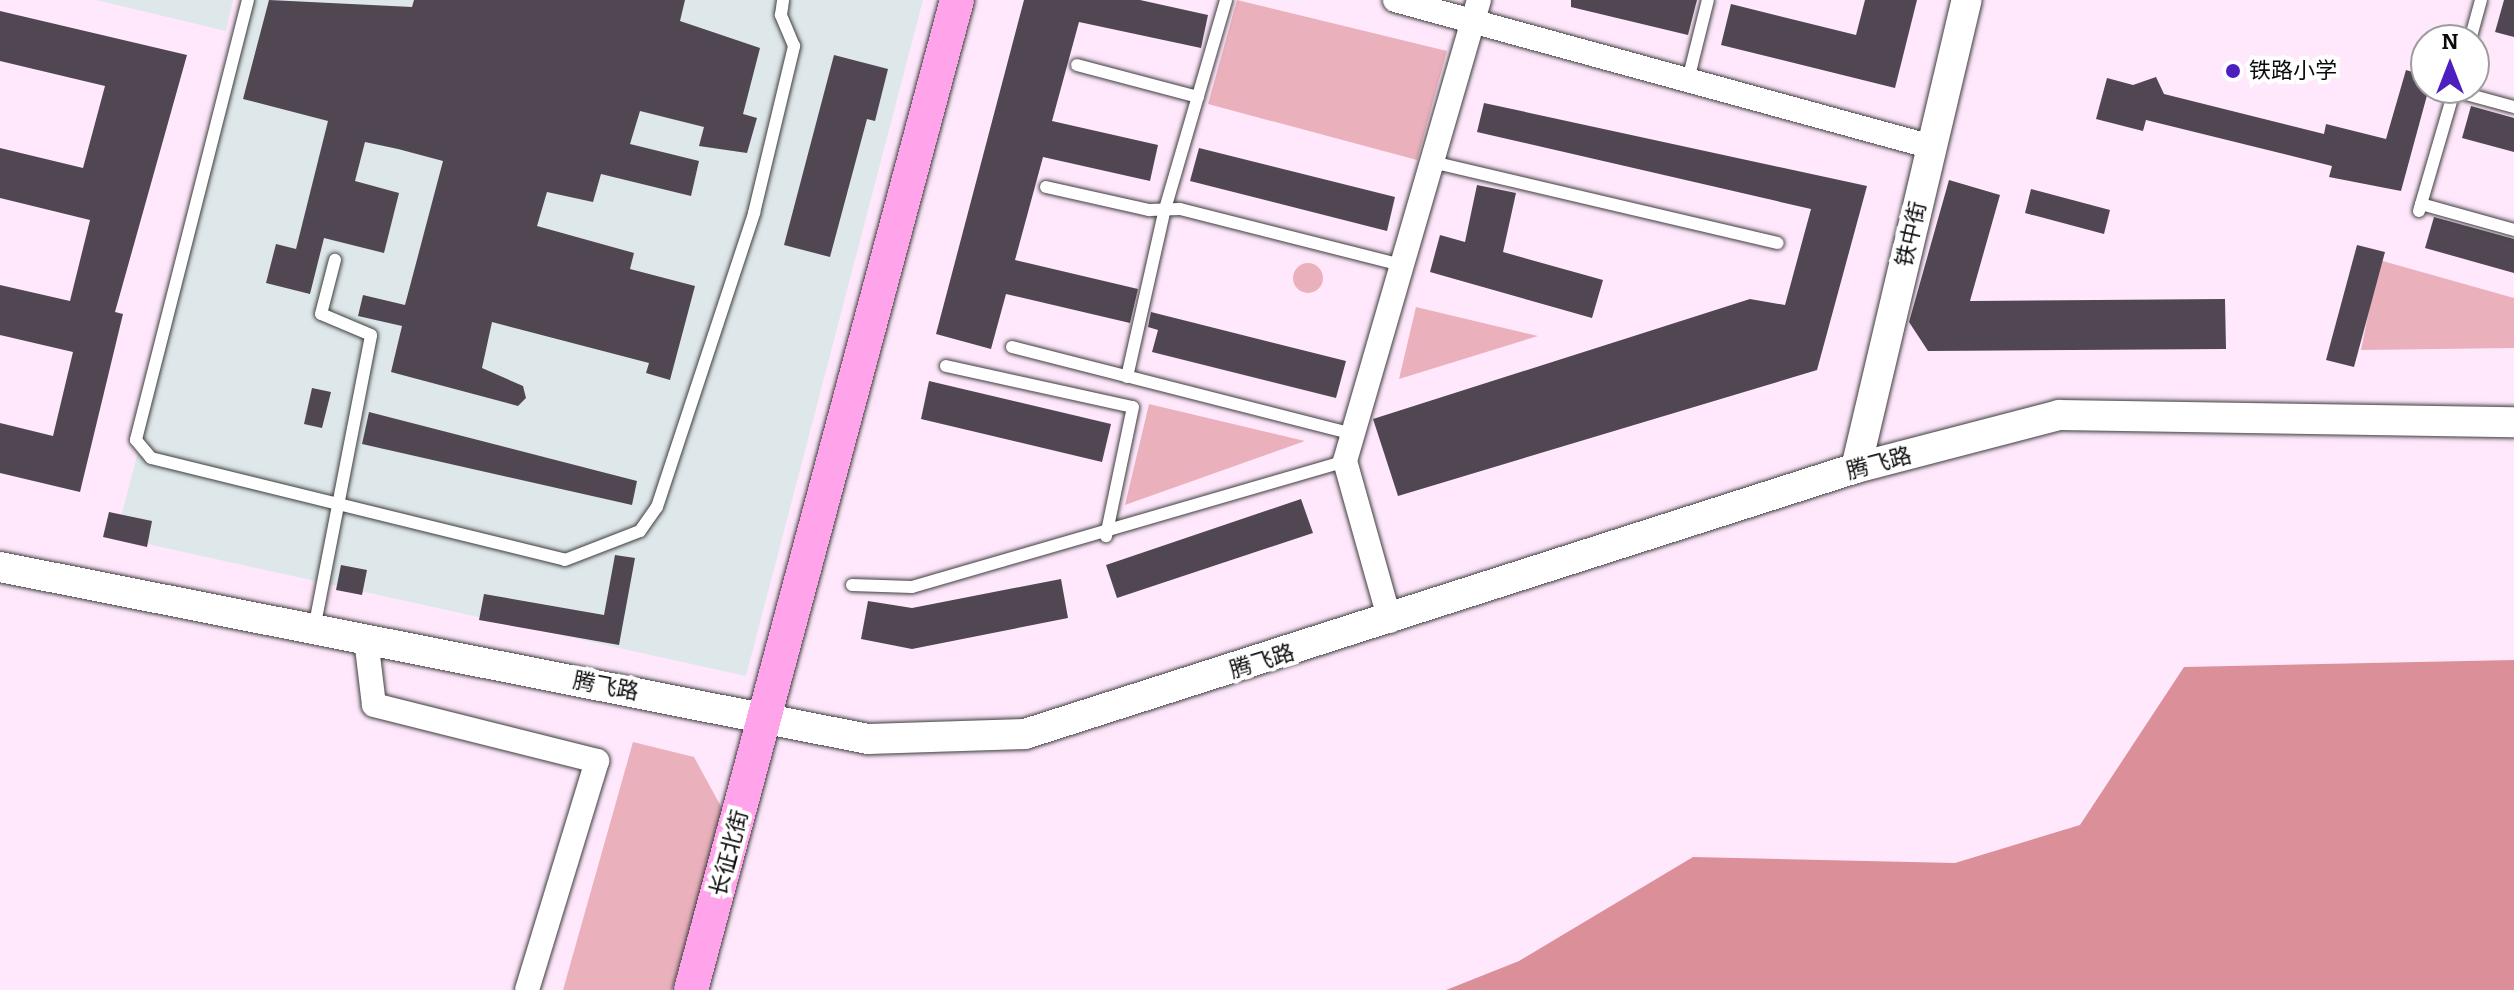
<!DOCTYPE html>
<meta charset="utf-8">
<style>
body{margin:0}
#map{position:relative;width:2514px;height:990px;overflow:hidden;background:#ffe8fc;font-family:Bitter,"Noto Sans SC",serif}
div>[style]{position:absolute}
.industrial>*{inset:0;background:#dee7ea}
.green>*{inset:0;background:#eab1bc}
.round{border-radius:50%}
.forest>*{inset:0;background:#db9099}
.building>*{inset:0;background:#504753}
.roads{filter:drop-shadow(0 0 2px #3e3e3e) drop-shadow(0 0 2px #3e3e3e)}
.service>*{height:12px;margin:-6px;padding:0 6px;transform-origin:6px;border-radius:6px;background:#fff}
.minor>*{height:24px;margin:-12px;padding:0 12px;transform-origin:12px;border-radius:12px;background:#fff}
.tertiary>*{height:30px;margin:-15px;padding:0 15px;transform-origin:15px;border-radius:15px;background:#fff}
.secondary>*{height:34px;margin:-17px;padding:0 17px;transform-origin:17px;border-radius:17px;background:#ffa3ea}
.dots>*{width:22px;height:22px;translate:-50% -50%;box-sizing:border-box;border:4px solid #fff;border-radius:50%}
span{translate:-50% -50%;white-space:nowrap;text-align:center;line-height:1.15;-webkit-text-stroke:8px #fff;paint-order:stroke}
.poi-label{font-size:22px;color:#0b0b0b}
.left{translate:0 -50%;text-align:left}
.street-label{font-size:22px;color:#0b0b0b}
.north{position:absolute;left:2410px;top:24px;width:80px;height:80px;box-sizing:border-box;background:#fff;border:2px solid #9d9d9d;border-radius:50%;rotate:0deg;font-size:22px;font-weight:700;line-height:32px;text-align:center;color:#0b0b0b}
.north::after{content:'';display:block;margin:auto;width:28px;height:36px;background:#4d1fbe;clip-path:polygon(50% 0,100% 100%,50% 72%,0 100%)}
</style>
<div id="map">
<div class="industrial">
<div style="clip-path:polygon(96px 0,233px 0,226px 31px)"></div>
<div style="clip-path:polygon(254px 0,923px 0,746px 676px,116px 537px)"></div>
</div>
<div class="green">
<div style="clip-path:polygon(1237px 0,1447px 51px,1417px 160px,1208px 104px)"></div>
<div style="clip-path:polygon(2379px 260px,2514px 298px,2514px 348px,2361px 350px)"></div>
<div class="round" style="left:1293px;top:263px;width:30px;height:30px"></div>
<div style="clip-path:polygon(1416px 307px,1538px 336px,1399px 379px)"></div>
<div style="clip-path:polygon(1149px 404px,1305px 441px,1125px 505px)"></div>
<div style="clip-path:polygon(633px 742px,694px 757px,724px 812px,672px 990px,563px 990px)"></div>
</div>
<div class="forest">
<div style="clip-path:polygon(2514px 660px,2514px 990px,1446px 990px,1519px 961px,1693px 857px,1955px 863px,2080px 825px,2184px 667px)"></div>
</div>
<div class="building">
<div style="clip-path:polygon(269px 0,412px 7px,414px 0,685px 0,680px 21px,760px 48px,743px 114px,757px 118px,747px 153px,699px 146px,704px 127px,640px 111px,630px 144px,699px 161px,691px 196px,601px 174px,593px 202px,547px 192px,537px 226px,634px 253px,630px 269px,695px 286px,670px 380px,646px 373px,649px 363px,492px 322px,482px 368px,523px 386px,526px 398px,518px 406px,391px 372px,402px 326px,358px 316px,363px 295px,405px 305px,443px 161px,398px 149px,365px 142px,355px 181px,399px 193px,384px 253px,324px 238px,310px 294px,266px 283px,276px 244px,296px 249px,328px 121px,243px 99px)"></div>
<div style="clip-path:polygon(1024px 0,1140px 0,1208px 15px,1201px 48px,1079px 22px,1052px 121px,1158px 145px,1150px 181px,1043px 157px,1015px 260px,1138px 289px,1130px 323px,1006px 294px,991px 349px,936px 334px)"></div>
<div style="clip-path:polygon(1571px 0,1697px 0,1688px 35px,1571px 7px)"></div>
<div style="clip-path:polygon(1865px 0,1917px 0,1895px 88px,1721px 45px,1731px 4px,1856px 35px)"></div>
<div style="clip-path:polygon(2504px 0,2514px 0,2514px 37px,2495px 32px)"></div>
<div style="clip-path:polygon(0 11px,187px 55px,115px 312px,123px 314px,80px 492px,0 473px,0 423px,53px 436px,73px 352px,0 335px,0 285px,70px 301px,90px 220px,0 198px,0 148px,83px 168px,105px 86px,0 61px)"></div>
<div style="clip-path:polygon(834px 55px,888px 69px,875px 121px,867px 119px,830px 257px,784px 245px)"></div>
<div style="clip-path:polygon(2406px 70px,2426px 76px,2429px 88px,2401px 191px,2329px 177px,2332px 166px,2146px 120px,2143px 131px,2096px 119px,2107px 78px,2133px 85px,2156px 77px,2164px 94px,2324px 134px,2326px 124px,2386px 139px)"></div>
<div style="clip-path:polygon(1484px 103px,1867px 186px,1817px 370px,1398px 496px,1373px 419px,1750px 299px,1785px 305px,1811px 209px,1477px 132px)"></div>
<div style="clip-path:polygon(2471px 106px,2514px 118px,2514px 152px,2462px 138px)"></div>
<div style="clip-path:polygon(1199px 148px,1395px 197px,1387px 231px,1190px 181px)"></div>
<div style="clip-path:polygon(1949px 180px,2000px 195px,1970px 301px,2225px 299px,2226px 349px,1928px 351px,1909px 322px)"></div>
<div style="clip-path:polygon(1477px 185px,1516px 193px,1503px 252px,1603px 280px,1592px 318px,1430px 272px,1440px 235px,1465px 242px)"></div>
<div style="clip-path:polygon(2031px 189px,2110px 210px,2104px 234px,2025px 213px)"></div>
<div style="clip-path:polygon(2434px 217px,2514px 239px,2514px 273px,2425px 248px)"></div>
<div style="clip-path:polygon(2357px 245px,2385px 252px,2354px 367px,2326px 360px)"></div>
<div style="clip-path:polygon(1151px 312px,1346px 361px,1336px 398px,1152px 352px,1158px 330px,1148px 327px)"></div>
<div style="clip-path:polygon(929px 381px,1111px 424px,1102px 462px,921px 419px)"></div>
<div style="clip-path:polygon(312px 388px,331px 392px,322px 428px,304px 424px)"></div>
<div style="clip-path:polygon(369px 412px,637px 481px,632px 505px,362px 444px)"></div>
<div style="clip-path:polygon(1301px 499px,1313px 533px,1117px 598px,1106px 565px)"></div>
<div style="clip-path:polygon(109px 512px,152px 521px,147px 547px,103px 537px)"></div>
<div style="clip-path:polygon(615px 555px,635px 558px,619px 645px,479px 620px,484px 594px,604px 615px)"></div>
<div style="clip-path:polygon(341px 565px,367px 570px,362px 595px,336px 590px)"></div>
<div style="clip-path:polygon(1061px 579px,1068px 618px,912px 649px,861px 639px,868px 601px,912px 608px)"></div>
</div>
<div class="roads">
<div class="service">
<div style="left:248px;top:0;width:454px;rotate:104.3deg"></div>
<div style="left:136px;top:440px;width:23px;rotate:50deg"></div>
<div style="left:151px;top:458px;width:426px;rotate:13.8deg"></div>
<div style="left:565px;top:560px;width:80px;rotate:-21.1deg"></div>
<div style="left:640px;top:531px;width:29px;rotate:-55deg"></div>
<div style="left:657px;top:507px;width:310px;rotate:-71.7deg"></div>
<div style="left:754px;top:213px;width:172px;rotate:-76.5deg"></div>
<div style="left:794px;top:46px;width:34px;rotate:-113deg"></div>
<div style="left:781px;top:15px;width:15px;rotate:-82deg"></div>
<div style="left:2470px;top:40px;width:41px;rotate:-74.6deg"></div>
<div style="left:1077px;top:65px;width:125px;rotate:14.8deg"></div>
<div style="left:1688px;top:80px;width:82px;rotate:-76deg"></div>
<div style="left:2455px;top:91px;width:61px;rotate:15.2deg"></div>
<div style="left:1432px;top:162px;width:355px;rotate:13.2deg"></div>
<div style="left:1046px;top:187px;width:106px;rotate:12.6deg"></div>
<div style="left:1149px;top:210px;width:31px;rotate:-2deg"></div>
<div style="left:1180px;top:209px;width:229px;rotate:14.2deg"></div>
<div style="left:2421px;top:204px;width:97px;rotate:15.6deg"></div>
<div style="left:2419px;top:211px;width:128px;rotate:-73.7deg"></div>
<div style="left:1012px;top:347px;width:352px;rotate:14.3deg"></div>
<div style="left:946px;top:366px;width:191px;rotate:12.4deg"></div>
<div style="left:1133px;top:407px;width:132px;rotate:101.8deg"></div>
<div style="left:1127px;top:377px;width:172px;rotate:-77.3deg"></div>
<div style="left:1165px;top:209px;width:218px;rotate:-73.7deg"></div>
<div style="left:852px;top:585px;width:60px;rotate:1.9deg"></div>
<div style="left:912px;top:587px;width:451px;rotate:-16.2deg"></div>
<div style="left:314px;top:629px;width:299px;rotate:-79deg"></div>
<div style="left:371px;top:335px;width:54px;rotate:-157.2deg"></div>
<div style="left:321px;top:314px;width:56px;rotate:-75.5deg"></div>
</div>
<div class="minor">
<div style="left:1395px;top:0;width:557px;rotate:15.31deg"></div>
<div style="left:1390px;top:621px;width:166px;rotate:-105.7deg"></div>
<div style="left:1345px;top:461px;width:480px;rotate:-73.8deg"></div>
<div style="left:366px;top:639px;width:66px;rotate:83.1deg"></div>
<div style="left:374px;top:705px;width:230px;rotate:14.1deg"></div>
<div style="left:597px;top:761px;width:239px;rotate:107deg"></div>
</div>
<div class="tertiary">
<div style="left:1856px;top:468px;width:481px;rotate:-76.7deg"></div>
<div style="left:0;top:567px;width:885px;rotate:11.21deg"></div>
<div style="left:868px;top:739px;width:157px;rotate:-1.8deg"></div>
<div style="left:1025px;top:734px;width:873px;rotate:-17.75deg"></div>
<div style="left:1856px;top:468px;width:210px;rotate:-14.6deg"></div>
<div style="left:2059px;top:415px;width:455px;rotate:0.9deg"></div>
</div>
<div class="secondary">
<div style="left:691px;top:990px;width:1025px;rotate:-74.96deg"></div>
</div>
</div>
<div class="dots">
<div style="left:2233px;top:71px;background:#4d1fbe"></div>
</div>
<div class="poi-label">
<span class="left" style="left:2249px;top:71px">铁路小学</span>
</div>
<div class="street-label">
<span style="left:1911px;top:234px;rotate:-77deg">铁中街</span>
<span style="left:1879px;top:463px;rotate:-15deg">腾飞路</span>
<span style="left:1262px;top:661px;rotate:-17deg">腾飞路</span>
<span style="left:606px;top:686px;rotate:11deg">腾飞路</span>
<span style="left:729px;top:853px;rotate:-75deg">长征北街</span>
</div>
<div class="north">N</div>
</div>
